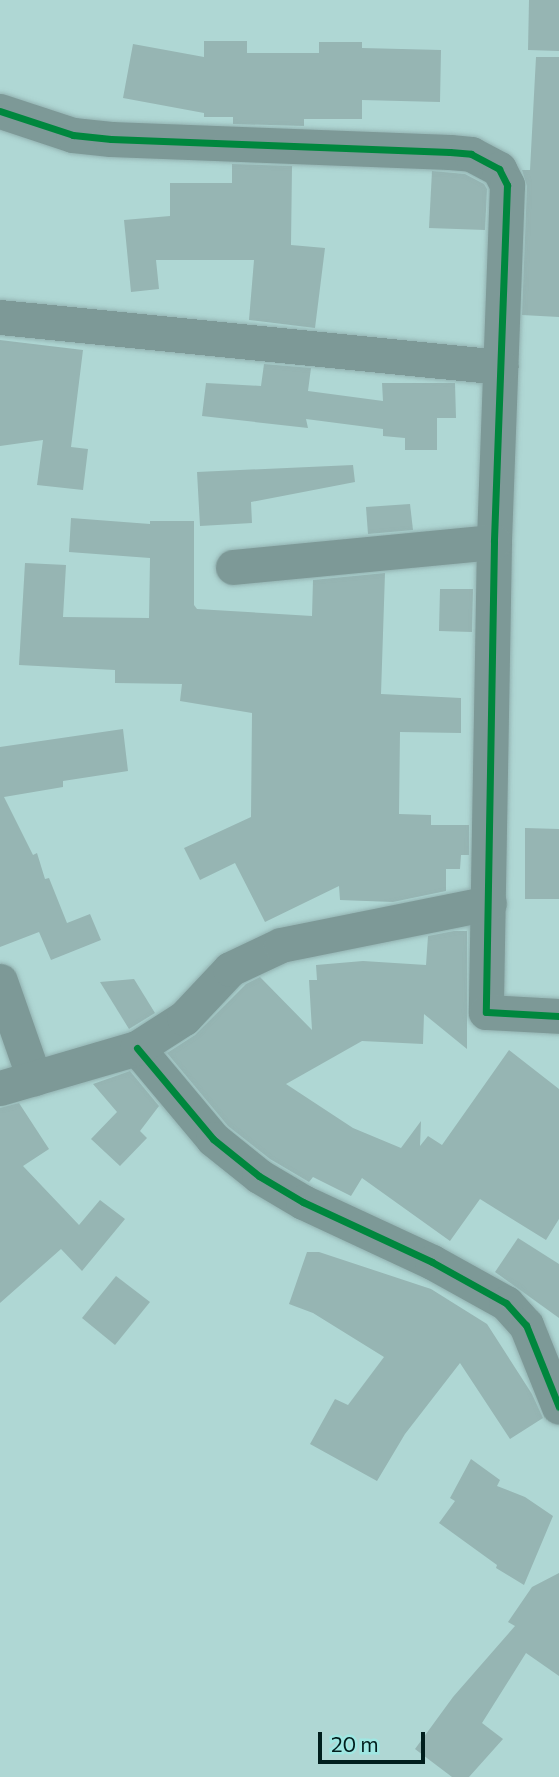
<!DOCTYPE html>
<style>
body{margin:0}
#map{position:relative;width:559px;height:1777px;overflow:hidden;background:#afd7d4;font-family:Commissioner,sans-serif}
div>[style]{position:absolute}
.building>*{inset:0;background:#96b5b3}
.roads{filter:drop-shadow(0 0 2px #93b2b1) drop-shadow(0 0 2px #93b2b1)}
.minor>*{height:35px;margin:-17.5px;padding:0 17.5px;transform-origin:17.5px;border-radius:17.5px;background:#7d9997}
.cycleway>*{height:7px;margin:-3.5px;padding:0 3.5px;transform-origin:3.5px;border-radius:3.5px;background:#00873e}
span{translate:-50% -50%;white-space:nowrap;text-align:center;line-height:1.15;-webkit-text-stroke:5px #9fe7e2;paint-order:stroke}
.scale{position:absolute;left:318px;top:1732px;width:107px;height:32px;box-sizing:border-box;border:4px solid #011e1d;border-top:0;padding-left:9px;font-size:21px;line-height:24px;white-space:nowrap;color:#011e1d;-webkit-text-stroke:5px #9fe7e2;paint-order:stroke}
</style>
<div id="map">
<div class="building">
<div style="clip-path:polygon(529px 0,559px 0,559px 51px,528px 50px)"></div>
<div style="clip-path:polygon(204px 41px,247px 41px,247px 53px,319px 53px,319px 42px,362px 42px,362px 48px,441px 50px,440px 102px,362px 100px,362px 119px,304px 119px,304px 126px,233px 124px,233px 117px,204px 117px,204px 113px,123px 98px,133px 44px,204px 57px)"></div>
<div style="clip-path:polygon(536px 57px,559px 57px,559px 317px,522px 315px,527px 186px,522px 170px,530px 170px)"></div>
<div style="clip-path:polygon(232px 164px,292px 166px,291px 245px,325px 248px,315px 328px,249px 320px,254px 260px,156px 260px,159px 289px,131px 292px,124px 220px,170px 216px,170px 183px,232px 183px)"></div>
<div style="clip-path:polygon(432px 171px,465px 174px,484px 184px,487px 189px,485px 230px,429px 228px)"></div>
<div style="clip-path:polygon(0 340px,83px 350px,71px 447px,88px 449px,83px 490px,37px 485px,43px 440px,0 446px)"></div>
<div style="clip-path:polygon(264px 364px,311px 368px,308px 391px,383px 401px,382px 383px,455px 383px,456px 418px,437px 418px,437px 450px,405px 450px,405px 438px,383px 436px,383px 429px,306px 419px,308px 428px,202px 416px,206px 383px,261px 386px)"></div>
<div style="clip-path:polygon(353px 465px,355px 482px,251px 502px,252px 523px,200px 526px,197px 472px)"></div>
<div style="clip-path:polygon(410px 504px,413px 530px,368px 534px,366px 507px)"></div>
<div style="clip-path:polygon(71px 518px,150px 524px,150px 521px,194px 521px,194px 605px,197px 609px,312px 616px,313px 580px,385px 573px,381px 694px,461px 698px,461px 733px,400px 732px,399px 814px,431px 815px,431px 825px,469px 825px,469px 855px,461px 855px,460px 869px,446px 869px,446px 891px,393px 902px,340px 900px,339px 886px,265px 922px,235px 863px,200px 880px,184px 848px,251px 817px,252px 713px,180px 701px,182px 684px,115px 683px,115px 670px,19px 665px,25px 563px,66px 565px,63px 617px,149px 618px,150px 558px,69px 552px)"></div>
<div style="clip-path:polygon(440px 589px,473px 589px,472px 632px,439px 631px)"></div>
<div style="clip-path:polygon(123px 729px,128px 771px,63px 781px,63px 787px,4px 797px,33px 855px,37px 853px,45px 879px,49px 878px,67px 923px,90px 914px,101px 940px,51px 960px,39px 932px,0 947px,0 747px)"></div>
<div style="clip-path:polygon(525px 828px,559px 829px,559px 899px,525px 899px)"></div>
<div style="clip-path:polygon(454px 931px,467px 931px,467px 1049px,424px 1014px,423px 1044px,362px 1041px,286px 1084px,353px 1128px,401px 1148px,421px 1121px,420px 1146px,428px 1136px,442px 1145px,509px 1050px,559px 1089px,559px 1219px,546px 1240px,480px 1199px,450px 1241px,362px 1178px,351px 1196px,313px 1177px,309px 1182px,270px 1159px,228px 1126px,167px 1053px,195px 1035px,246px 984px,260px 977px,312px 1030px,309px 980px,317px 980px,316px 965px,363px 961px,426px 965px,428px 936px)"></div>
<div style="clip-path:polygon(134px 979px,155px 1013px,129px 1029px,100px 982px)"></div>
<div style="clip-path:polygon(130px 1071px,159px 1106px,140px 1131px,147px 1138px,120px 1166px,91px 1139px,117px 1112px,93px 1084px)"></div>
<div style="clip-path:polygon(19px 1103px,49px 1149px,23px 1166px,79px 1225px,100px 1200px,125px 1219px,82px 1271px,61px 1249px,0 1303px,0 1108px)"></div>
<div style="clip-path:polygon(518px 1238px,559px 1264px,559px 1318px,495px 1272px)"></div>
<div style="clip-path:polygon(307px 1252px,319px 1252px,431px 1289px,487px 1324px,532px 1394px,543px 1418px,510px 1439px,460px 1363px,405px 1434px,377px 1481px,310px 1444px,335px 1399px,348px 1405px,384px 1357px,313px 1313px,289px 1304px)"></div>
<div style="clip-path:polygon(116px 1276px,150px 1302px,115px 1345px,82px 1318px)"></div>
<div style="clip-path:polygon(471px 1459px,500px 1480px,497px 1486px,525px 1497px,553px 1516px,524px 1585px,496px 1568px,497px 1565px,439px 1523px,455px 1501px,450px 1498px)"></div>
<div style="clip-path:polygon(559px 1573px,559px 1676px,526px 1653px,482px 1723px,503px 1739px,469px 1777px,452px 1777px,415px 1749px,453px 1697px,515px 1626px,508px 1622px,532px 1587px)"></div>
</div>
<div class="roads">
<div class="minor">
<div style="left:0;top:111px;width:77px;rotate:18.2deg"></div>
<div style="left:73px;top:135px;width:38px;rotate:6deg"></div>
<div style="left:111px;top:139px;width:339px;rotate:2.2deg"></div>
<div style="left:450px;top:152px;width:21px;rotate:5deg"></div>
<div style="left:471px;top:154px;width:32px;rotate:28deg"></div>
<div style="left:499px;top:169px;width:18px;rotate:63deg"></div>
<div style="left:507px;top:185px;width:357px;rotate:92.1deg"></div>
<div style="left:494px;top:542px;width:470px;rotate:91deg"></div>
<div style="left:486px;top:1012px;width:73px;rotate:3.1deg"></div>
<div style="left:0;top:317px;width:503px;rotate:5.7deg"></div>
<div style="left:233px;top:567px;width:262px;rotate:-5.5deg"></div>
<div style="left:0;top:981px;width:103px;rotate:70.7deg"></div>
<div style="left:137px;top:1048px;width:119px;rotate:50.1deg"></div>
<div style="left:213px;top:1139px;width:59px;rotate:38.8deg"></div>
<div style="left:259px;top:1176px;width:51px;rotate:30.6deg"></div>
<div style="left:303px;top:1202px;width:142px;rotate:24.9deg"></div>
<div style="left:432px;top:1262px;width:85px;rotate:29deg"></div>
<div style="left:506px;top:1303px;width:30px;rotate:48deg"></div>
<div style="left:526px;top:1325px;width:88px;rotate:68.1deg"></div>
<div style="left:0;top:1088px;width:143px;rotate:-16.3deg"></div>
<div style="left:137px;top:1048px;width:56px;rotate:-32.6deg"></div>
<div style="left:184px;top:1018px;width:67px;rotate:-46.8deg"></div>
<div style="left:230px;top:969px;width:56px;rotate:-25.2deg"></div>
<div style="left:281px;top:945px;width:212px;rotate:-11.4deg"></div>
</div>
</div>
<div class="cycleway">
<div style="left:0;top:111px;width:77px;rotate:18.2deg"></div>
<div style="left:73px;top:135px;width:38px;rotate:6deg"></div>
<div style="left:111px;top:139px;width:339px;rotate:2.2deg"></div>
<div style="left:450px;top:152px;width:21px;rotate:5deg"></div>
<div style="left:471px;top:154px;width:32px;rotate:28deg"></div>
<div style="left:499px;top:169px;width:18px;rotate:63deg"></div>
<div style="left:507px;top:185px;width:357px;rotate:92.1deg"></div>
<div style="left:494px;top:542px;width:470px;rotate:91deg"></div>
<div style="left:486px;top:1012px;width:73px;rotate:3.1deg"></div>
<div style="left:137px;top:1048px;width:119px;rotate:50.1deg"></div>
<div style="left:213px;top:1139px;width:59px;rotate:38.8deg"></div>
<div style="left:259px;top:1176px;width:51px;rotate:30.6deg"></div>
<div style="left:303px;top:1202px;width:142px;rotate:24.9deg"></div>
<div style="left:432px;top:1262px;width:85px;rotate:29deg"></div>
<div style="left:506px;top:1303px;width:30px;rotate:48deg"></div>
<div style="left:526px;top:1325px;width:88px;rotate:68.1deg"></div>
</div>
<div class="scale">20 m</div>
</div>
